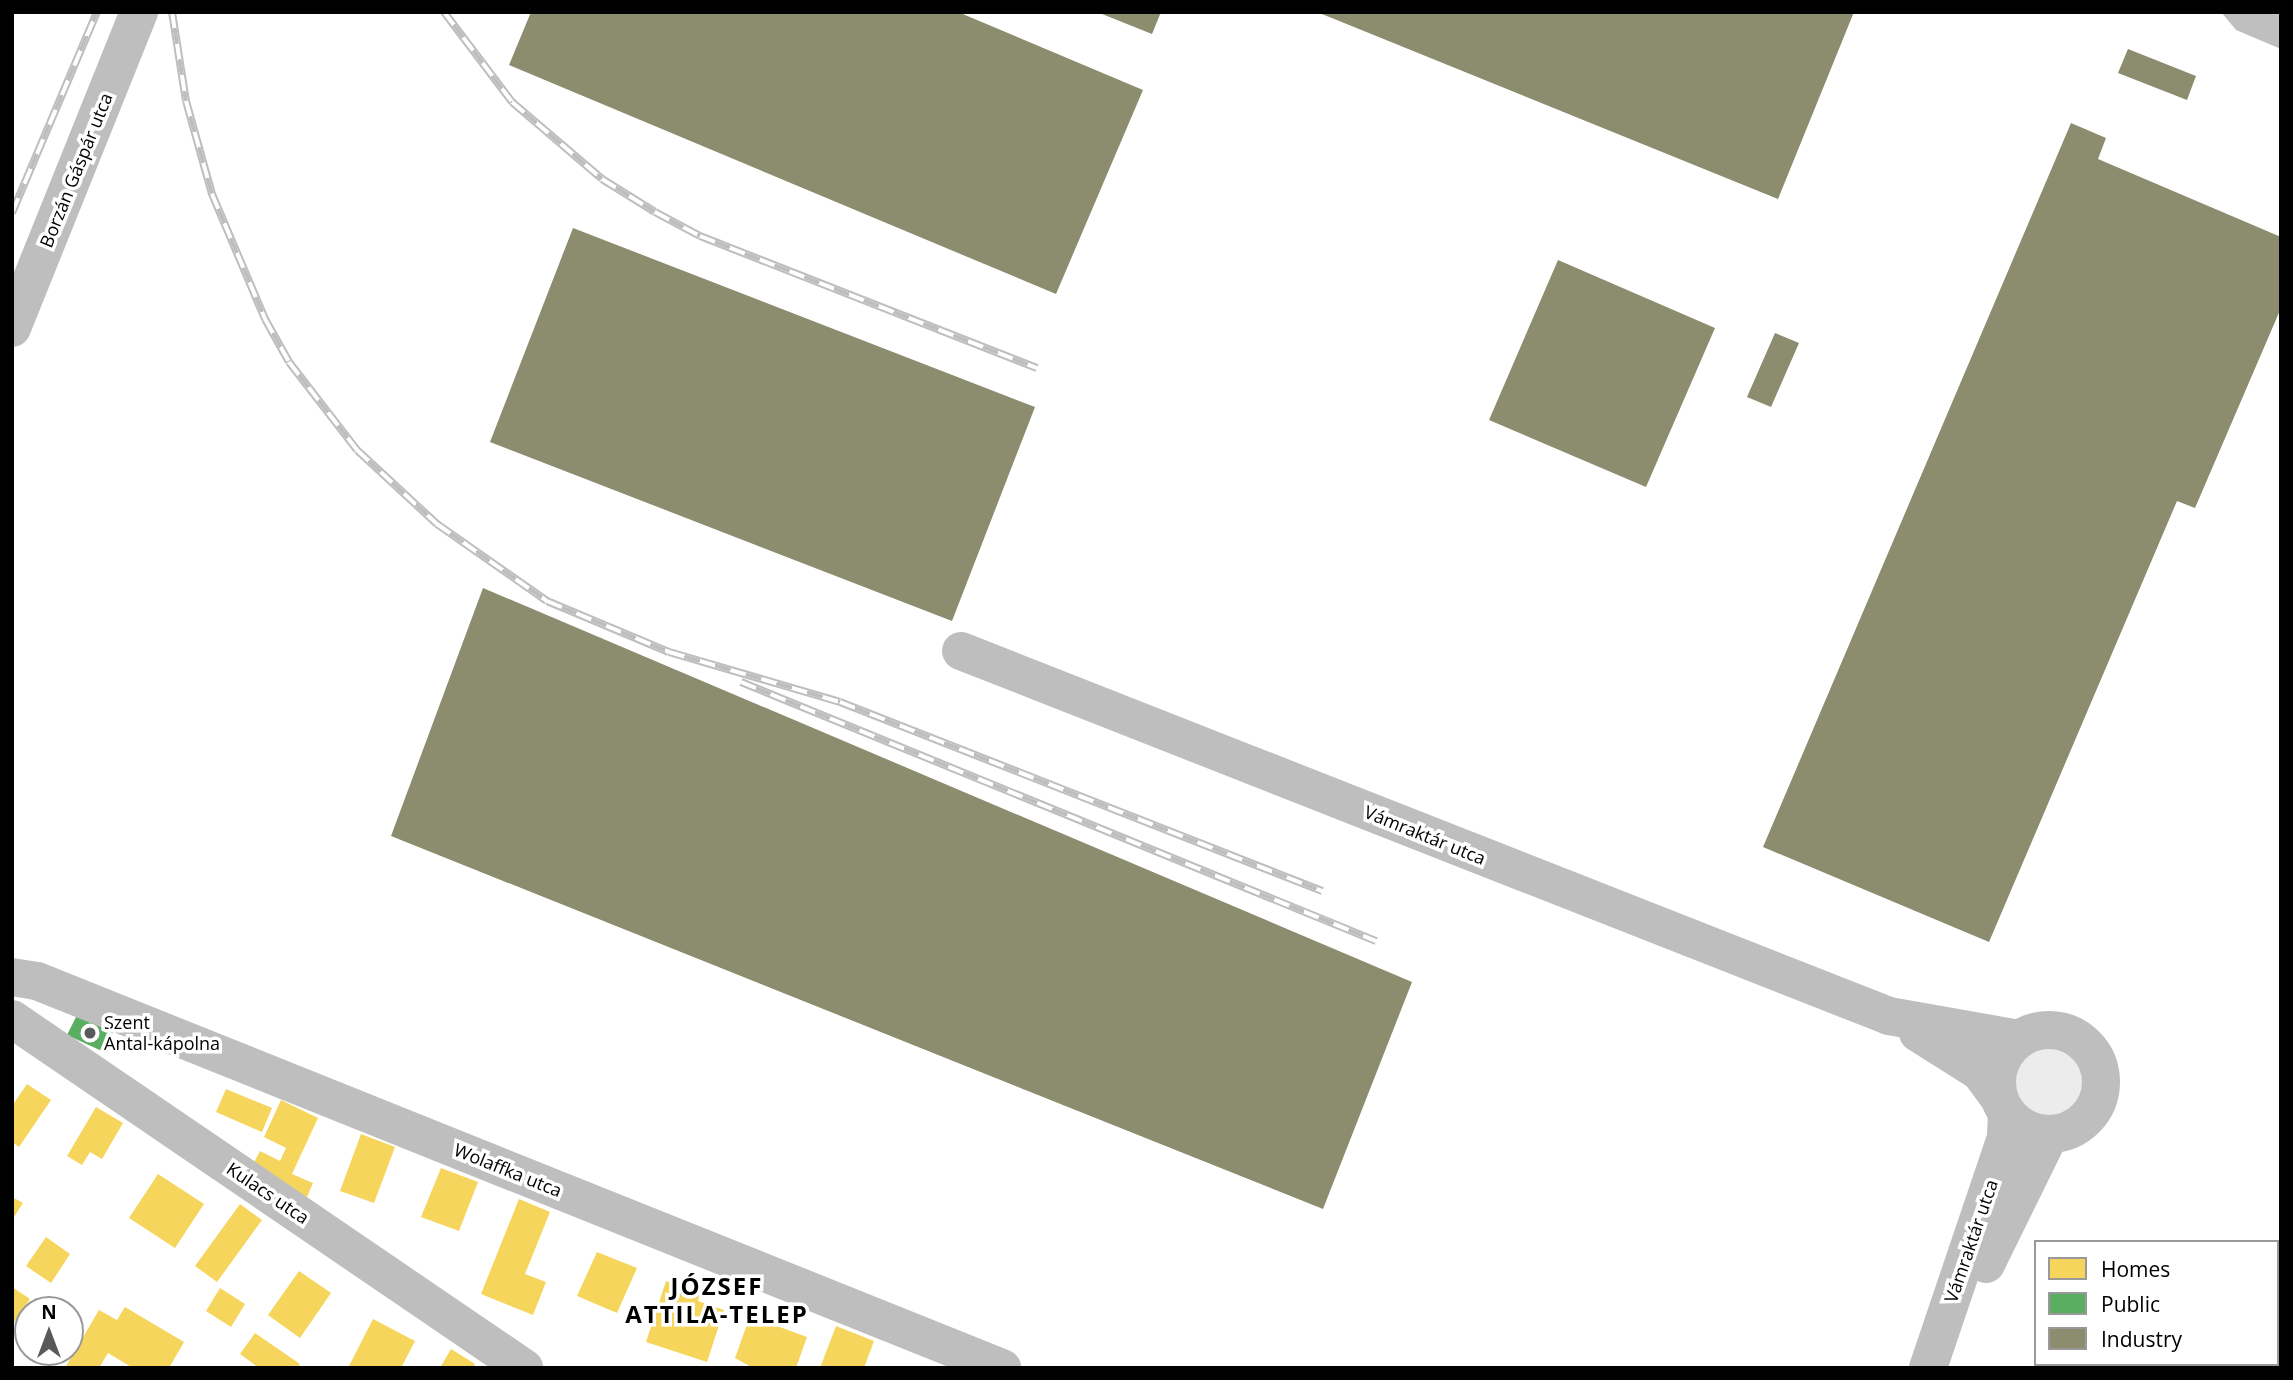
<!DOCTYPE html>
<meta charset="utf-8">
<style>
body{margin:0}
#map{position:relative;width:2293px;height:1380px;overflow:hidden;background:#fff;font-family:"Open Sans",sans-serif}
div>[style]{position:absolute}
.green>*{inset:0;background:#ececec}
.round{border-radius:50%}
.water>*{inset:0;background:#bfbfbf}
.homes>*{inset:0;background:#f6d55c}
.public>*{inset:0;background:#5aae61}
.industry>*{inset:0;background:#8c8c6e}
.minor>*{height:38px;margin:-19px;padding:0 19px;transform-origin:19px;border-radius:19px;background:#bebebe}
.minor>.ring{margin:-19px;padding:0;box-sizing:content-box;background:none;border:38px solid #bebebe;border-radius:50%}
.rail>*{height:8px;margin-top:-4px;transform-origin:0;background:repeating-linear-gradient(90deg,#fff 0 16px,#bebebe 0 32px);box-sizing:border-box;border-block:2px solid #bebebe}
.dots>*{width:19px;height:19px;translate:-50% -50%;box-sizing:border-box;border:4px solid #fff;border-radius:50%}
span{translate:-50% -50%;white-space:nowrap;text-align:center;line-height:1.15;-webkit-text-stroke:7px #fff;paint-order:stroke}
.street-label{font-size:18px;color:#000}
.poi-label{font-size:18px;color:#000}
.left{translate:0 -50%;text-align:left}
.district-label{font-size:24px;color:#000;font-weight:700;letter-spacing:2px}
.frame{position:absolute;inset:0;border:14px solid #000;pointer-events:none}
.legend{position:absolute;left:2034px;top:1240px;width:245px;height:126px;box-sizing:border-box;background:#fff;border:2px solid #999;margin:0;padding:9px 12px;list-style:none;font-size:21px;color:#000}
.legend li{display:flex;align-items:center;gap:14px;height:35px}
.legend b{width:35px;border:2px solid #999}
.north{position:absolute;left:14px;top:1296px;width:70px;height:70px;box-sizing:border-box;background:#fff;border:2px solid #999;border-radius:50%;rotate:0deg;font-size:19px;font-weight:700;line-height:28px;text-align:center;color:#000}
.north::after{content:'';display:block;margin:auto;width:24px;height:32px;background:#595959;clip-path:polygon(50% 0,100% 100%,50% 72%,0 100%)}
</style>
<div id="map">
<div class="green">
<div class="round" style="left:2014px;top:1048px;width:70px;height:70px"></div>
</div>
<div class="water">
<div style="clip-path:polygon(2221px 12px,2281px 12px,2281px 49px,2236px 30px)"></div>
</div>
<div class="homes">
<div style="clip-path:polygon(27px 1084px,51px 1100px,19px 1147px,12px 1142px,12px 1106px)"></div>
<div style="clip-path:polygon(226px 1089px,272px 1108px,262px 1132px,216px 1112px)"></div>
<div style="clip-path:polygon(281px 1100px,318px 1118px,292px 1174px,313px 1183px,307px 1197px,250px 1170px,260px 1151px,280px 1161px,286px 1148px,264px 1137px)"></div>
<div style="clip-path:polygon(96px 1107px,123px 1123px,102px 1159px,90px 1152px,82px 1165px,67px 1156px)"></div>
<div style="clip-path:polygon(361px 1134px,395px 1147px,374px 1203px,340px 1191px)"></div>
<div style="clip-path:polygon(441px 1168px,478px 1182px,459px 1231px,421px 1217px)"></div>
<div style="clip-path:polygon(158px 1174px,204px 1204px,175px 1248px,129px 1218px)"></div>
<div style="clip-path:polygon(12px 1197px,23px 1203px,12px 1220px)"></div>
<div style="clip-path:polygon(519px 1199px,550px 1212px,525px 1274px,546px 1282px,533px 1315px,481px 1294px)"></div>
<div style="clip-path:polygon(240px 1204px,262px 1220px,217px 1282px,195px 1266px)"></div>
<div style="clip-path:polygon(46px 1237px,70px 1254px,51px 1283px,26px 1266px)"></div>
<div style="clip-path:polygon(597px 1252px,637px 1268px,617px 1313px,577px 1296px)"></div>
<div style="clip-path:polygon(299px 1271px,331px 1293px,300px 1338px,268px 1315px)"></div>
<div style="clip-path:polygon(666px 1281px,701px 1293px,698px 1301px,724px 1310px,707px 1362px,646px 1342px)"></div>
<div style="clip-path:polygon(12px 1287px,30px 1299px,12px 1325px)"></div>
<div style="clip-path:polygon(220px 1288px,245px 1304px,231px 1327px,206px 1311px)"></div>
<div style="clip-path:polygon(125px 1307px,184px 1342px,169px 1368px,133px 1368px,108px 1353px,99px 1368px,65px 1368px,99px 1310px,117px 1320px)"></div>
<div style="clip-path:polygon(750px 1316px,807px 1337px,796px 1368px,753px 1368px,735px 1358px)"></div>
<div style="clip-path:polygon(373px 1319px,415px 1341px,401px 1368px,348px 1368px)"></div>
<div style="clip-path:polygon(836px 1326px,874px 1341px,864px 1368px,820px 1368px)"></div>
<div style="clip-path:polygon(255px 1333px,300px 1364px,297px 1368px,259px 1368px,240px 1354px)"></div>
<div style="clip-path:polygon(451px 1349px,475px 1364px,473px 1368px,440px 1368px)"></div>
</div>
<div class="public">
<div style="clip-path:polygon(77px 1015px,113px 1032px,104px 1052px,67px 1035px)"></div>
</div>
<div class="industry">
<div style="clip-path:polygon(531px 12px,958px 12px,1143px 90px,1056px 294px,509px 65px)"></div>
<div style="clip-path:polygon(1097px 12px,1161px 12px,1152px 34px)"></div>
<div style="clip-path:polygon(1317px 12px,1854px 12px,1778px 199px)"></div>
<div style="clip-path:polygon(2128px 49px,2196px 76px,2187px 100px,2118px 73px)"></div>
<div style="clip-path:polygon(2071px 123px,2106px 138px,2098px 159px,2281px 237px,2281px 308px,2195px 508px,2177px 501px,1989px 942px,1763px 847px)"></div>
<div style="clip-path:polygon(573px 228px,1035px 407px,952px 621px,490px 442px)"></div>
<div style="clip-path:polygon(1558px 260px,1715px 328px,1646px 487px,1489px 420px)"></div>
<div style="clip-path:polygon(1775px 333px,1799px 343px,1771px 407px,1747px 397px)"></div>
<div style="clip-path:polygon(483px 588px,1412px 982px,1323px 1209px,391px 836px)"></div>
</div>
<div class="minor">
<div style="left:12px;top:328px;width:341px;rotate:-68.1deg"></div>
<div style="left:961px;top:651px;width:997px;rotate:21.47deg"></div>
<div style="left:1889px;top:1016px;width:132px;rotate:10deg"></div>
<div style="left:12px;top:977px;width:25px;rotate:9deg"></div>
<div style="left:37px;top:981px;width:1040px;rotate:21.85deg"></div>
<div style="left:12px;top:1019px;width:620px;rotate:34.28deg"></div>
<div class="ring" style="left:1997px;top:1030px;width:66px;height:66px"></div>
<div style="left:1918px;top:1033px;width:73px;rotate:32.2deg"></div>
<div style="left:1980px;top:1072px;width:32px;rotate:54deg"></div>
<div style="left:1986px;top:1264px;width:145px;rotate:-63.8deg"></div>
<div style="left:1928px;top:1368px;width:243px;rotate:-71.3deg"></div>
<div style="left:2006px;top:1138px;width:25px;rotate:-88deg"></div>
</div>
<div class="rail">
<div style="left:172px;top:12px;width:90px;rotate:81.1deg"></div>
<div style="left:186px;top:101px;width:97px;rotate:74.4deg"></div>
<div style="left:212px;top:194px;width:136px;rotate:67deg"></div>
<div style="left:265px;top:319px;width:49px;rotate:60.8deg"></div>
<div style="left:289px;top:362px;width:111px;rotate:52.3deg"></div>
<div style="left:357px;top:450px;width:109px;rotate:42.8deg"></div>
<div style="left:437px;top:524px;width:134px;rotate:35deg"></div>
<div style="left:547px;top:601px;width:132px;rotate:22.7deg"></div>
<div style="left:669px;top:652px;width:178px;rotate:16.3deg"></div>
<div style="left:840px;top:702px;width:518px;rotate:21.41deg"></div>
<div style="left:444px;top:12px;width:113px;rotate:52.9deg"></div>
<div style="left:512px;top:102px;width:118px;rotate:40.5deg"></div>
<div style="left:602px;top:179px;width:62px;rotate:31.9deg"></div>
<div style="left:655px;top:212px;width:51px;rotate:28.1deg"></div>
<div style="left:700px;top:236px;width:362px;rotate:21.4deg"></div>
<div style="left:12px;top:213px;width:218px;rotate:-67.1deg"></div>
<div style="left:741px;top:682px;width:686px;rotate:22.19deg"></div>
</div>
<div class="dots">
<div style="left:90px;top:1033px;background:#595959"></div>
</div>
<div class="street-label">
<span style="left:76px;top:170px;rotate:-68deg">Borzán Gáspár utca</span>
<span style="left:1425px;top:835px;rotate:22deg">Vámraktár utca</span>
<span style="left:508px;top:1170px;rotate:22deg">Wolaffka utca</span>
<span style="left:268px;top:1193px;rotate:34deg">Kulacs utca</span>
<span style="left:1971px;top:1241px;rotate:-71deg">Vámraktár utca</span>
</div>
<div class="poi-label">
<span class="left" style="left:104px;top:1033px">Szent<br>Antal-kápolna</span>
</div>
<div class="district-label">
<span style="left:717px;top:1300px">JÓZSEF<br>ATTILA-TELEP</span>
</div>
<div class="frame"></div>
<ul class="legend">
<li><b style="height:19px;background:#f6d55c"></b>Homes</li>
<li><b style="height:19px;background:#5aae61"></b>Public</li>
<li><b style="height:19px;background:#8c8c6e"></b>Industry</li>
</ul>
<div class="north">N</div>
</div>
